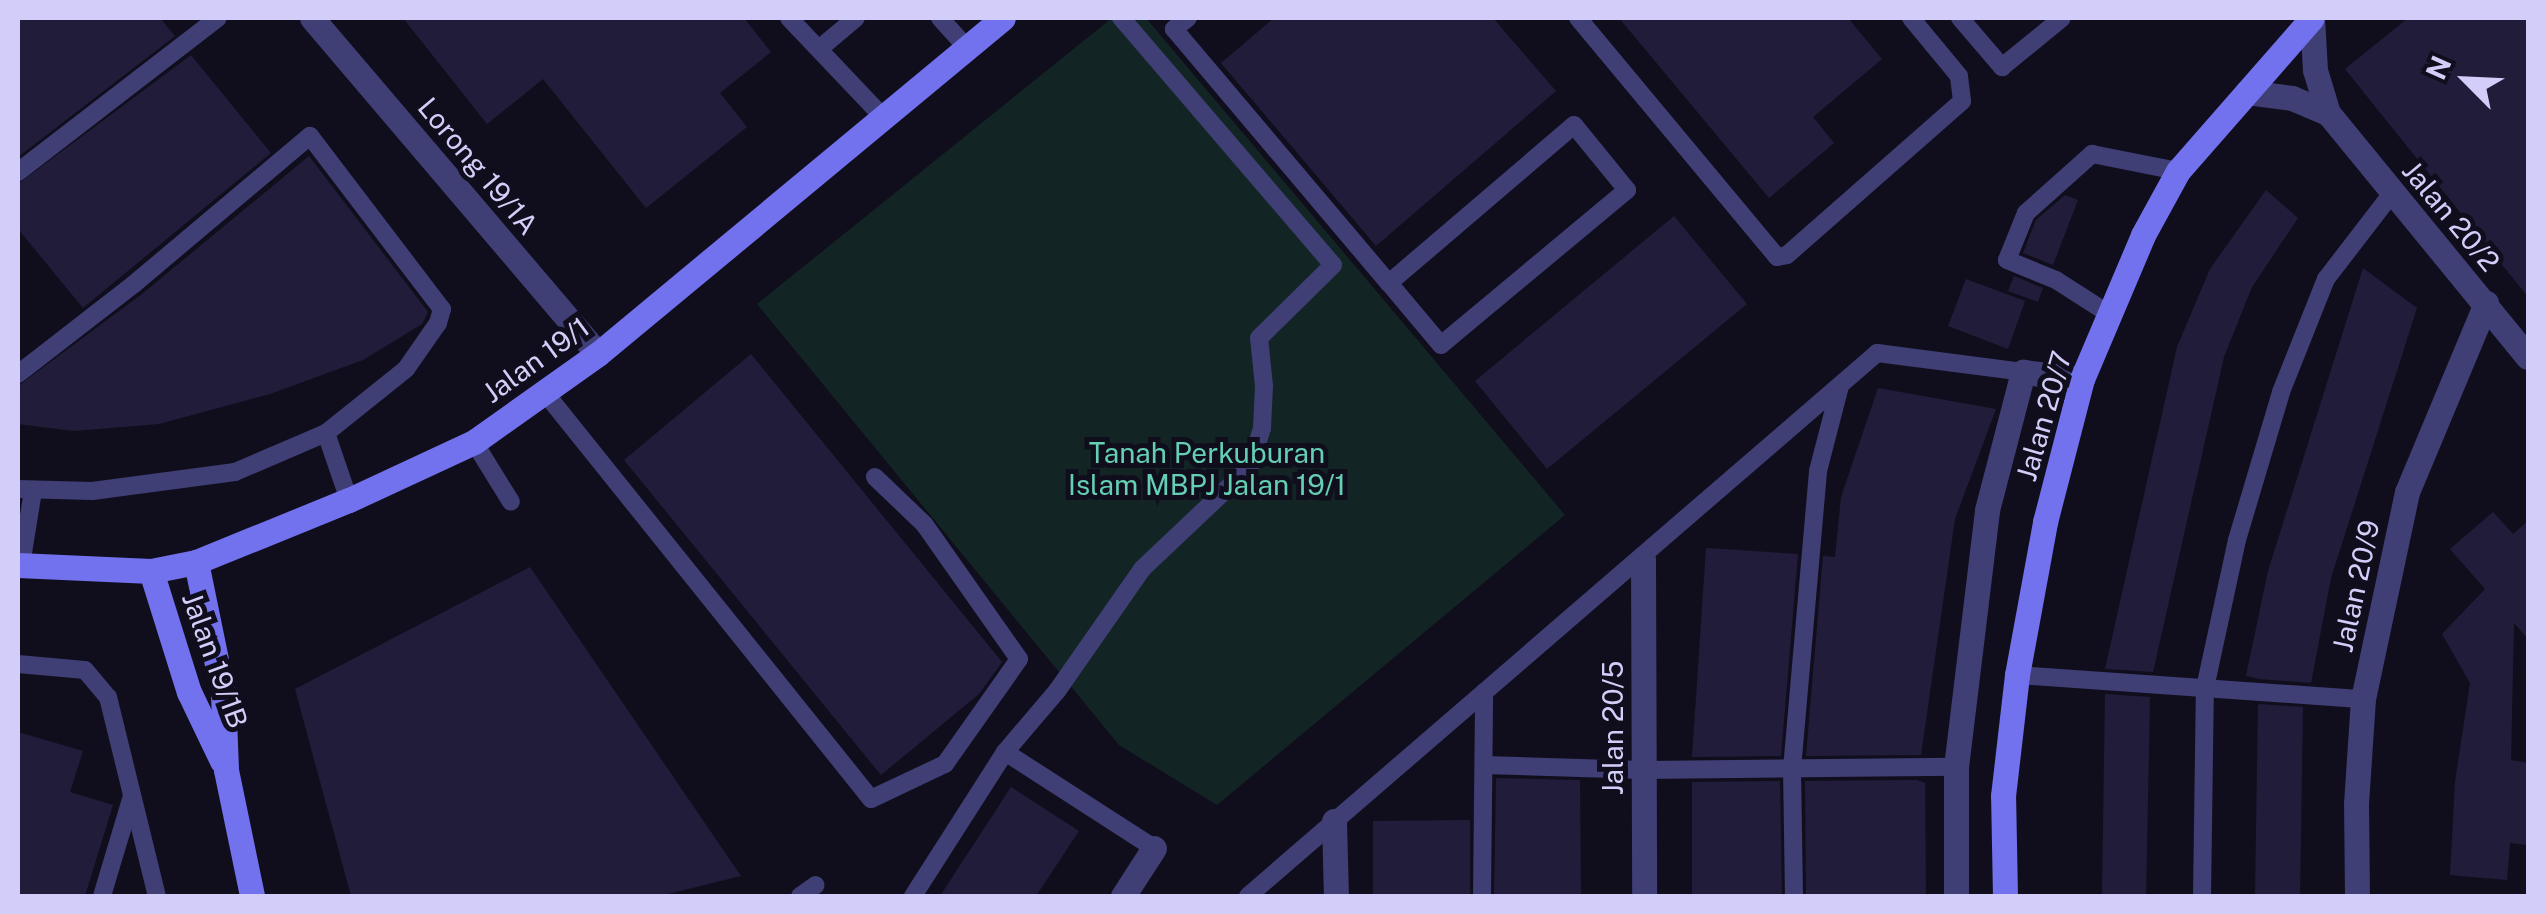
<!DOCTYPE html>
<style>
body{margin:0}
#map{position:relative;width:2546px;height:914px;overflow:hidden;background:#100e1c;font-family:"Public Sans",sans-serif}
div>[style]{position:absolute}
.green>*{inset:0;background:#122524}
.building>*{inset:0;background:#221c3b}
.lane>*{height:18px;margin:-9px;padding:0 9px;transform-origin:9px;border-radius:9px;background:#3f3e75}
.street>*{height:25px;margin:-12.5px;padding:0 12.5px;transform-origin:12.5px;border-radius:12.5px;background:#3f3e75}
.secondary>*{height:25px;margin:-12.5px;padding:0 12.5px;transform-origin:12.5px;border-radius:12.5px;background:#7271ee}
span{translate:-50% -50%;white-space:nowrap;text-align:center;line-height:1.15;-webkit-text-stroke:10px #100e1c;paint-order:stroke}
.street-label{font-size:28px;color:#d3cef9}
.park-label{font-size:28px;color:#64cfb3}
.frame{position:absolute;inset:0;border:20px solid #d3cef9;pointer-events:none}
.north{position:absolute;left:2416px;top:30px;width:100px;height:100px;-webkit-text-stroke:8px #100e1c;paint-order:stroke;rotate:294deg;font-size:28px;font-weight:700;line-height:40px;text-align:center;color:#d3cef9}
.north::after{content:'';display:block;margin:auto;width:35px;height:45px;background:#d3cef9;clip-path:polygon(50% 0,100% 100%,50% 72%,0 100%)}
</style>
<div id="map">
<div class="green">
<div style="clip-path:polygon(1112px 18px,1146px 18px,1565px 515px,1217px 805px,1119px 745px,757px 304px)"></div>
</div>
<div class="building">
<div style="clip-path:polygon(18px 18px,160px 18px,175px 36px,18px 157px)"></div>
<div style="clip-path:polygon(403px 18px,744px 18px,771px 52px,720px 93px,747px 127px,646px 208px,543px 79px,487px 124px)"></div>
<div style="clip-path:polygon(1274px 18px,1493px 18px,1556px 91px,1376px 246px,1221px 63px)"></div>
<div style="clip-path:polygon(1619px 18px,1848px 18px,1882px 59px,1813px 117px,1834px 143px,1769px 198px)"></div>
<div style="clip-path:polygon(2408px 18px,2528px 18px,2528px 297px,2345px 69px)"></div>
<div style="clip-path:polygon(191px 55px,271px 153px,83px 308px,18px 229px,18px 184px)"></div>
<div style="clip-path:polygon(309px 156px,428px 312px,422px 324px,363px 360px,270px 394px,159px 424px,74px 431px,18px 424px,18px 386px,142px 294px)"></div>
<div style="clip-path:polygon(2266px 190px,2298px 218px,2252px 287px,2224px 357px,2153px 672px,2105px 669px,2177px 347px,2210px 269px)"></div>
<div style="clip-path:polygon(2065px 195px,2078px 200px,2053px 265px,2023px 253px,2036px 220px)"></div>
<div style="clip-path:polygon(1674px 216px,1747px 304px,1547px 469px,1475px 381px)"></div>
<div style="clip-path:polygon(2363px 268px,2417px 308px,2331px 578px,2311px 683px,2259px 679px,2246px 676px,2268px 571px)"></div>
<div style="clip-path:polygon(2014px 276px,2043px 288px,2038px 302px,2008px 291px)"></div>
<div style="clip-path:polygon(1966px 279px,2025px 301px,2008px 349px,1948px 326px)"></div>
<div style="clip-path:polygon(751px 354px,1002px 662px,979px 694px,881px 775px,624px 460px)"></div>
<div style="clip-path:polygon(1878px 388px,1996px 409px,1955px 519px,1921px 755px,1806px 756px,1823px 556px,1835px 557px,1841px 497px)"></div>
<div style="clip-path:polygon(2493px 512px,2513px 534px,2528px 521px,2528px 639px,2514px 623px,2511px 760px,2528px 763px,2528px 845px,2510px 843px,2507px 880px,2450px 875px,2455px 782px,2470px 683px,2442px 634px,2485px 589px,2450px 549px)"></div>
<div style="clip-path:polygon(1706px 548px,1798px 554px,1781px 756px,1692px 757px)"></div>
<div style="clip-path:polygon(530px 567px,741px 876px,660px 896px,351px 896px,295px 689px)"></div>
<div style="clip-path:polygon(2105px 694px,2150px 697px,2146px 896px,2102px 896px)"></div>
<div style="clip-path:polygon(2258px 704px,2303px 707px,2300px 896px,2255px 896px)"></div>
<div style="clip-path:polygon(18px 732px,83px 751px,70px 792px,113px 805px,85px 896px,18px 896px)"></div>
<div style="clip-path:polygon(1496px 778px,1580px 780px,1581px 896px,1494px 896px)"></div>
<div style="clip-path:polygon(1917px 780px,1925px 783px,1926px 896px,1806px 896px,1805px 781px)"></div>
<div style="clip-path:polygon(1780px 781px,1782px 896px,1692px 896px,1692px 782px)"></div>
<div style="clip-path:polygon(1011px 787px,1079px 831px,1036px 896px,940px 896px)"></div>
<div style="clip-path:polygon(1470px 820px,1470px 896px,1373px 896px,1373px 821px)"></div>
</div>
<div class="lane">
<div style="left:789px;top:18px;width:137px;rotate:46.5deg"></div>
<div style="left:940px;top:18px;width:40px;rotate:48deg"></div>
<div style="left:1188px;top:18px;width:18px;rotate:142deg"></div>
<div style="left:1174px;top:29px;width:333px;rotate:49.8deg"></div>
<div style="left:1389px;top:283px;width:243px;rotate:-40.5deg"></div>
<div style="left:1574px;top:125px;width:84px;rotate:50.8deg"></div>
<div style="left:1627px;top:190px;width:242px;rotate:140.2deg"></div>
<div style="left:1441px;top:345px;width:81px;rotate:-130deg"></div>
<div style="left:1578px;top:18px;width:311px;rotate:50.2deg"></div>
<div style="left:1777px;top:257px;width:10px;rotate:-11deg"></div>
<div style="left:1787px;top:255px;width:233px;rotate:-41.3deg"></div>
<div style="left:1962px;top:101px;width:25px;rotate:-97deg"></div>
<div style="left:1959px;top:76px;width:75px;rotate:-129.6deg"></div>
<div style="left:1960px;top:18px;width:65px;rotate:49.4deg"></div>
<div style="left:2002px;top:67px;width:77px;rotate:-39.2deg"></div>
<div style="left:819px;top:49px;width:48px;rotate:-40deg"></div>
<div style="left:18px;top:172px;width:252px;rotate:-37.6deg"></div>
<div style="left:2109px;top:314px;width:63px;rotate:-147.3deg"></div>
<div style="left:2056px;top:280px;width:53px;rotate:-157.8deg"></div>
<div style="left:2007px;top:260px;width:51px;rotate:-68deg"></div>
<div style="left:2026px;top:213px;width:89px;rotate:-41.8deg"></div>
<div style="left:2092px;top:154px;width:88px;rotate:11.2deg"></div>
<div style="left:18px;top:374px;width:147px;rotate:-37.8deg"></div>
<div style="left:134px;top:284px;width:230px;rotate:-40.1deg"></div>
<div style="left:310px;top:136px;width:218px;rotate:52.7deg"></div>
<div style="left:442px;top:309px;width:15px;rotate:106deg"></div>
<div style="left:438px;top:323px;width:56px;rotate:124.8deg"></div>
<div style="left:406px;top:369px;width:102px;rotate:141.3deg"></div>
<div style="left:326px;top:433px;width:99px;rotate:156.8deg"></div>
<div style="left:235px;top:472px;width:144px;rotate:172.4deg"></div>
<div style="left:92px;top:491px;width:74px;rotate:-178.5deg"></div>
<div style="left:546px;top:394px;width:519px;rotate:51.25deg"></div>
<div style="left:871px;top:799px;width:82px;rotate:-25.3deg"></div>
<div style="left:945px;top:764px;width:128px;rotate:-54.8deg"></div>
<div style="left:1019px;top:659px;width:165px;rotate:-125.1deg"></div>
<div style="left:924px;top:524px;width:68px;rotate:-136.2deg"></div>
<div style="left:326px;top:433px;width:71px;rotate:71.1deg"></div>
<div style="left:474px;top:442px;width:70px;rotate:58.3deg"></div>
<div style="left:21px;top:565px;width:75px;rotate:-80.8deg"></div>
<div style="left:18px;top:664px;width:67px;rotate:5.1deg"></div>
<div style="left:85px;top:670px;width:35px;rotate:50deg"></div>
<div style="left:108px;top:697px;width:205px;rotate:76.2deg"></div>
<div style="left:2017px;top:675px;width:347px;rotate:4deg"></div>
<div style="left:1005px;top:752px;width:80px;rotate:-49.6deg"></div>
<div style="left:1057px;top:691px;width:149px;rotate:-55.1deg"></div>
<div style="left:1142px;top:569px;width:149px;rotate:-43.4deg"></div>
<div style="left:1250px;top:467px;width:41px;rotate:-72.9deg"></div>
<div style="left:1262px;top:428px;width:42px;rotate:-87.3deg"></div>
<div style="left:1264px;top:386px;width:48px;rotate:-95.9deg"></div>
<div style="left:1259px;top:338px;width:104px;rotate:-44.6deg"></div>
<div style="left:1333px;top:265px;width:326px;rotate:-130.6deg"></div>
<div style="left:1485px;top:765px;width:159px;rotate:1.8deg"></div>
<div style="left:1644px;top:770px;width:312px;rotate:-0.6deg"></div>
<div style="left:102px;top:896px;width:104px;rotate:-73.3deg"></div>
<div style="left:800px;top:896px;width:19px;rotate:-35deg"></div>
<div style="left:913px;top:896px;width:171px;rotate:-57.4deg"></div>
<div style="left:1005px;top:752px;width:177px;rotate:32.8deg"></div>
<div style="left:1248px;top:896px;width:831px;rotate:-40.8deg"></div>
<div style="left:1877px;top:353px;width:147px;rotate:7.4deg"></div>
<div style="left:1482px;top:896px;width:204px;rotate:-89.4deg"></div>
<div style="left:1794px;top:896px;width:127px;rotate:-90.9deg"></div>
<div style="left:1792px;top:769px;width:299px;rotate:-85deg"></div>
<div style="left:1818px;top:471px;width:88px;rotate:-75.5deg"></div>
<div style="left:2202px;top:896px;width:208px;rotate:-89.2deg"></div>
<div style="left:2205px;top:688px;width:151px;rotate:-77.8deg"></div>
<div style="left:2237px;top:540px;width:154px;rotate:-73.4deg"></div>
<div style="left:2281px;top:392px;width:122px;rotate:-68.3deg"></div>
<div style="left:2326px;top:279px;width:110px;rotate:-52.4deg"></div>
</div>
<div class="street">
<div style="left:312px;top:18px;width:441px;rotate:49.6deg"></div>
<div style="left:2312px;top:18px;width:52px;rotate:86.7deg"></div>
<div style="left:2315px;top:70px;width:45px;rotate:73.2deg"></div>
<div style="left:2328px;top:113px;width:315px;rotate:50.7deg"></div>
<div style="left:2247px;top:92px;width:45px;rotate:7.6deg"></div>
<div style="left:2292px;top:98px;width:39px;rotate:23deg"></div>
<div style="left:1643px;top:559px;width:337px;rotate:89.8deg"></div>
<div style="left:1334px;top:821px;width:75px;rotate:88.5deg"></div>
<div style="left:1123px;top:896px;width:57px;rotate:-57.1deg"></div>
<div style="left:1956px;top:896px;width:129px;rotate:-90deg"></div>
<div style="left:1956px;top:767px;width:259px;rotate:-83.1deg"></div>
<div style="left:1987px;top:510px;width:143px;rotate:-75.4deg"></div>
<div style="left:2023px;top:372px;width:59px;rotate:6.8deg"></div>
<div style="left:2357px;top:896px;width:92px;rotate:-90.6deg"></div>
<div style="left:2356px;top:804px;width:105px;rotate:-86.2deg"></div>
<div style="left:2363px;top:699px;width:212px;rotate:-78deg"></div>
<div style="left:2407px;top:492px;width:205px;rotate:-67.3deg"></div>
</div>
<div class="secondary">
<div style="left:196px;top:562px;width:135px;rotate:78.4deg"></div>
<div style="left:223px;top:694px;width:76px;rotate:87.7deg"></div>
<div style="left:226px;top:770px;width:129px;rotate:78.3deg"></div>
<div style="left:18px;top:565px;width:133px;rotate:2.6deg"></div>
<div style="left:151px;top:571px;width:46px;rotate:-11.3deg"></div>
<div style="left:196px;top:562px;width:165px;rotate:-22.1deg"></div>
<div style="left:349px;top:500px;width:138px;rotate:-24.9deg"></div>
<div style="left:474px;top:442px;width:152px;rotate:-35.4deg"></div>
<div style="left:598px;top:354px;width:526px;rotate:-39.68deg"></div>
<div style="left:151px;top:571px;width:127px;rotate:72.6deg"></div>
<div style="left:189px;top:692px;width:76px;rotate:64.4deg"></div>
<div style="left:2005px;top:896px;width:100px;rotate:-91.1deg"></div>
<div style="left:2003px;top:796px;width:122px;rotate:-83.4deg"></div>
<div style="left:2017px;top:675px;width:156px;rotate:-79.6deg"></div>
<div style="left:2045px;top:522px;width:148px;rotate:-75.5deg"></div>
<div style="left:2082px;top:379px;width:156px;rotate:-67deg"></div>
<div style="left:2143px;top:235px;width:73px;rotate:-61.3deg"></div>
<div style="left:2178px;top:171px;width:203px;rotate:-48.8deg"></div>
</div>
<div class="street-label">
<span style="left:478px;top:166px;rotate:50deg">Lorong 19/1A</span>
<span style="left:2451px;top:216px;rotate:50deg">Jalan 20/2</span>
<span style="left:536px;top:360px;rotate:-36deg">Jalan 19/1</span>
<span style="left:2044px;top:416px;rotate:-74deg">Jalan 20/7</span>
<span style="left:2356px;top:586px;rotate:-78deg">Jalan 20/9</span>
<span style="left:215px;top:660px;rotate:70deg">Jalan 19/1B</span>
<span style="left:1613px;top:728px;rotate:-90deg">Jalan 20/5</span>
</div>
<div class="park-label">
<span style="left:1207px;top:469px">Tanah Perkuburan<br>Islam MBPJ Jalan 19/1</span>
</div>
<div class="frame"></div>
<div class="north">N</div>
</div>
